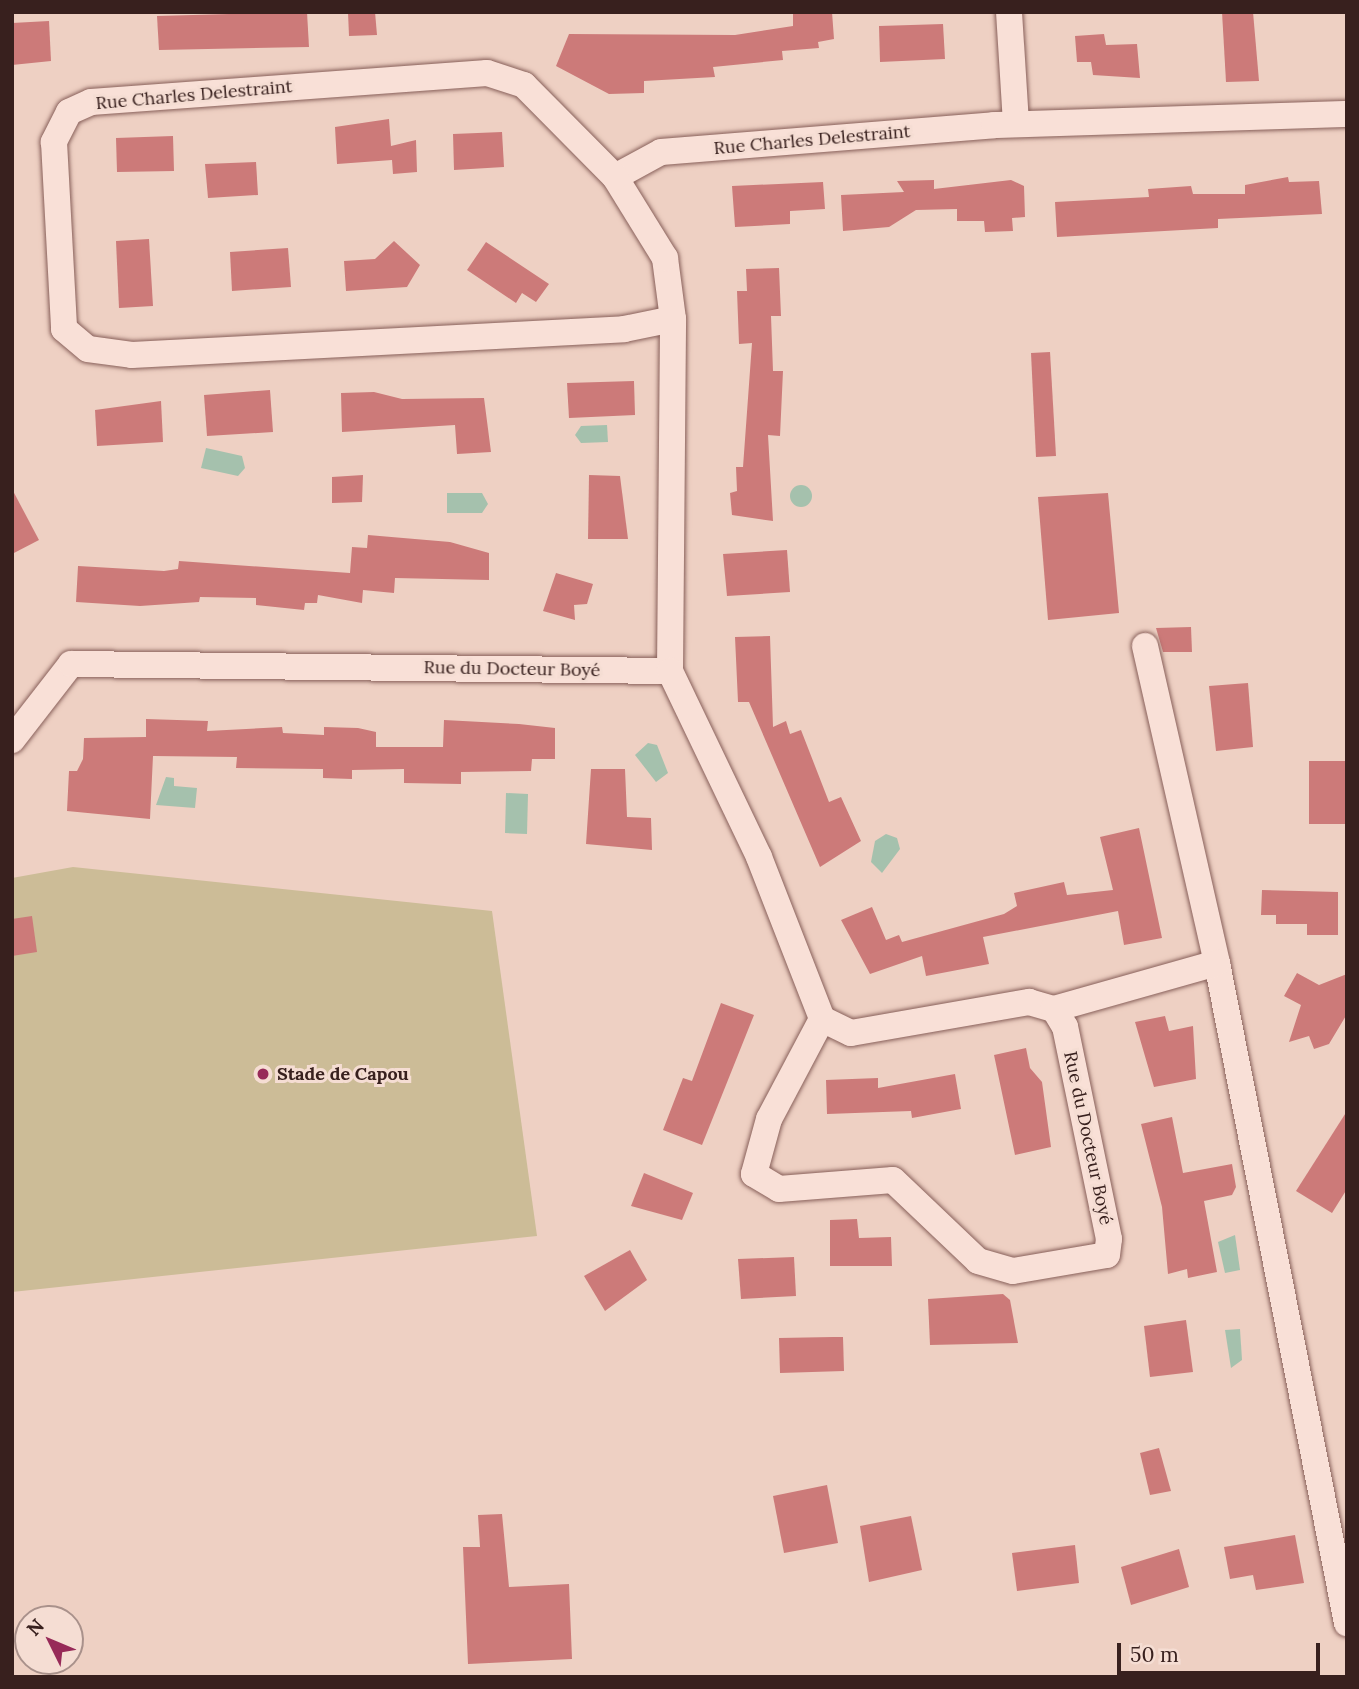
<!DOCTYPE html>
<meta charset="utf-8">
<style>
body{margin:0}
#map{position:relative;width:1359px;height:1689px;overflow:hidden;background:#eed0c3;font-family:Lora,serif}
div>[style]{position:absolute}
.green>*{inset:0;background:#ccbc97}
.water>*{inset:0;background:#a5c1ad}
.round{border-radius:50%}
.building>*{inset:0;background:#cc7a79}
.roads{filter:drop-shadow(0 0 2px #88605a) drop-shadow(0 0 2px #88605a)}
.street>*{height:26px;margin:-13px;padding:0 13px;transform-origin:13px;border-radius:13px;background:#f9e0d7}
.dots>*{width:19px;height:19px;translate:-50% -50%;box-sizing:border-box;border:4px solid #f5ddd3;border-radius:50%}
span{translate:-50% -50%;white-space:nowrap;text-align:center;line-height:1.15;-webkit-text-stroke:6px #f5ddd3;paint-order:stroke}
.street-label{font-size:18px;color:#38201e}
.poi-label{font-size:18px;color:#38201e;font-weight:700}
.left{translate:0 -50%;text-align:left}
.frame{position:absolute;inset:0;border:14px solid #38201e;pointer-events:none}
.north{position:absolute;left:14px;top:1605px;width:70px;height:70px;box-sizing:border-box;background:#f5ddd3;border:2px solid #a9918b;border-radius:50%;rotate:313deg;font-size:19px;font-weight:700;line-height:28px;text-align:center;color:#38201e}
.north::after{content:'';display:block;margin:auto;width:24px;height:32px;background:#972a58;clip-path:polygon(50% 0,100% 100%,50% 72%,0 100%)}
.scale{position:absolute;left:1117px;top:1643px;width:203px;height:32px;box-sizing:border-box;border:4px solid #38201e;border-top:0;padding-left:9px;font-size:21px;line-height:24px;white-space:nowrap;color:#38201e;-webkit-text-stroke:5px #f5ddd3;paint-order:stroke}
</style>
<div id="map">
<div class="green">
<div style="clip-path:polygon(73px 867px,492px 911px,537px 1236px,12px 1292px,12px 878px)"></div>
</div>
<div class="water">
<div style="clip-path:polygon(607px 425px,608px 442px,581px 443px,575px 435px,581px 426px)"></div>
<div style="clip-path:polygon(206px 448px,242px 456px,245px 468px,238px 476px,201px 468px)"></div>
<div class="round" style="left:790px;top:485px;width:22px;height:22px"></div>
<div style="clip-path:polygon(447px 493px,482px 493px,488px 504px,482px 513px,447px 513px)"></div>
<div style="clip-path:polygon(648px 743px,657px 745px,668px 773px,656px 782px,635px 755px)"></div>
<div style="clip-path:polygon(166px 777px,174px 778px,174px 786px,197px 788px,195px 808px,156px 805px)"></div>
<div style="clip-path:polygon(506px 793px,528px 794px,527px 834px,505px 833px)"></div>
<div style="clip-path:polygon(886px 834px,897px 838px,900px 849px,882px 873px,871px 862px,875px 841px)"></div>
<div style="clip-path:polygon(1235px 1235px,1240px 1270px,1225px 1273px,1218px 1242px)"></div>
<div style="clip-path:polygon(1240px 1329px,1242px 1360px,1231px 1368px,1225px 1330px)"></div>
</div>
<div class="building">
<div style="clip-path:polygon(307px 12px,309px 47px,159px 50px,157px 16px)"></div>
<div style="clip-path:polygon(348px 12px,375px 12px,377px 35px,349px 36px)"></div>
<div style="clip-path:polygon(793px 12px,832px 12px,834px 39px,818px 42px,819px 48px,782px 51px,783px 60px,713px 67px,715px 77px,644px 81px,644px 93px,609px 94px,556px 66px,569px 34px,735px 35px,793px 26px)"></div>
<div style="clip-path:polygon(1222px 12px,1253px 12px,1259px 81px,1226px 82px)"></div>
<div style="clip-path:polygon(49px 21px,51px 61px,12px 65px,12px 23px)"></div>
<div style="clip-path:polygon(943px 24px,945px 59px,880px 62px,879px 26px)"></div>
<div style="clip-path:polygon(1104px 34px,1106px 45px,1137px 44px,1140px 78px,1093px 75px,1091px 62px,1077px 62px,1075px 36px)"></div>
<div style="clip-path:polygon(389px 119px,391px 146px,416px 140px,417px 172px,393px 174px,392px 160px,337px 164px,335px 127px)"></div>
<div style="clip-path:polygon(502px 132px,504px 167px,454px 170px,453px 134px)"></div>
<div style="clip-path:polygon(173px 136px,174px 171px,117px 172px,116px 138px)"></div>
<div style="clip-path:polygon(256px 162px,258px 195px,208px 198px,205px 164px)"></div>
<div style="clip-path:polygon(1288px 177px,1289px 182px,1319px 181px,1322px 214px,1218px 219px,1218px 228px,1057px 237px,1055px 202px,1149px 197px,1148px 189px,1191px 186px,1193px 194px,1245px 194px,1245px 185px)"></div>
<div style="clip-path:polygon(934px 180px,934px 189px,1011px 180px,1024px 186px,1025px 217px,1012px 218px,1013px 231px,985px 232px,984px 221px,957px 221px,957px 209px,916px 210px,889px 227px,843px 231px,841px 195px,904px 192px,897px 181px)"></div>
<div style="clip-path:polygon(823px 182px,825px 209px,790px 211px,790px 224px,735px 227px,732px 186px)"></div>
<div style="clip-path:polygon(149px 239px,153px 306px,119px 308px,116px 241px)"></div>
<div style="clip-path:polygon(394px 241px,420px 265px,407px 287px,346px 291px,344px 261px,375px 259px)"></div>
<div style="clip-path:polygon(486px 242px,549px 284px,536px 302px,522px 293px,516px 303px,467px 270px)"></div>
<div style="clip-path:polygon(288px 248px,291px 287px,232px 291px,230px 252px)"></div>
<div style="clip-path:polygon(779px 268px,781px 316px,771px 316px,773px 371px,783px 371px,780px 436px,768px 435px,773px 521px,732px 515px,730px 493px,737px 491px,736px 467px,743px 467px,752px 343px,739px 344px,737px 291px,747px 291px,746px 269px)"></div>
<div style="clip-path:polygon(1050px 352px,1056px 456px,1036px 457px,1031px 353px)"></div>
<div style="clip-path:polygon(634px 381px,635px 415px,569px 418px,567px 383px)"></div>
<div style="clip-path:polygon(270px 390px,273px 432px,207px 436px,204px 395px)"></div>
<div style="clip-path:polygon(374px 392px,402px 399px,484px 398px,491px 452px,457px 454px,455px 425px,342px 432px,341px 393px)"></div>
<div style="clip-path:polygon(161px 401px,163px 442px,97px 446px,95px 410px)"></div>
<div style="clip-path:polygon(363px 475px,362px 502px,332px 503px,332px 477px)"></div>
<div style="clip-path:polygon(589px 475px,620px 476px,628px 539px,588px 539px)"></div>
<div style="clip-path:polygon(12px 489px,39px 540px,12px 554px)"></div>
<div style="clip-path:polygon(1108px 493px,1119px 613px,1048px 620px,1038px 497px)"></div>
<div style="clip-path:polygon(368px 535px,450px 542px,489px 553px,489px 580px,395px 578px,394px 593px,363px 590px,362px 603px,318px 595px,317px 603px,305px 603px,304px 610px,256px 605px,256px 598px,200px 597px,199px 602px,140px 606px,76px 602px,78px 566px,164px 571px,178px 569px,179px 561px,350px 573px,352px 547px,367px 548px)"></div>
<div style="clip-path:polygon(787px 550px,790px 592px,727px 596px,723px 554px)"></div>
<div style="clip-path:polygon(556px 573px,593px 584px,587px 604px,574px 605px,575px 620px,543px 611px)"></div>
<div style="clip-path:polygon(1191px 627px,1192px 652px,1163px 652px,1156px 628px)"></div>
<div style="clip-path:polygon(770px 636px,773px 727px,786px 721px,790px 734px,801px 730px,829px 802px,841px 797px,861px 841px,820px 867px,749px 702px,738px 702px,735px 637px)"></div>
<div style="clip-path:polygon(1248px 683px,1253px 747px,1216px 751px,1209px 686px)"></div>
<div style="clip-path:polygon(146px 719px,208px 721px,207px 731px,282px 727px,283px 733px,324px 735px,324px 727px,358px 728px,376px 732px,376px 747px,443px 747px,444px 720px,519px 724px,555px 728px,555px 759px,532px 759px,531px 771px,461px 772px,461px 784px,404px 783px,404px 769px,352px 770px,352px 779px,323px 778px,323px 769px,236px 768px,237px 757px,153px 756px,150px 819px,67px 811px,69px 771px,77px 771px,83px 759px,84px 738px,146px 737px)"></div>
<div style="clip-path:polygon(1309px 761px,1347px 761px,1347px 824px,1309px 824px)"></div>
<div style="clip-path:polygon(591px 769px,625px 769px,627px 817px,651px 818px,652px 850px,586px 844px)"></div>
<div style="clip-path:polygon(1139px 828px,1162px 938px,1124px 945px,1118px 911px,983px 937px,989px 964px,926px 976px,922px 956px,870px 974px,841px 920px,872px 907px,886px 940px,899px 935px,902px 942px,1004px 914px,1017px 906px,1014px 893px,1064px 882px,1067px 895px,1113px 890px,1100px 837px)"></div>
<div style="clip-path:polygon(1262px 890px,1338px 892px,1338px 935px,1307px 935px,1307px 924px,1276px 924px,1276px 915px,1261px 915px)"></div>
<div style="clip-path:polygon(32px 916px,37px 952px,12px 956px,12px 919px)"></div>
<div style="clip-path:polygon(1297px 973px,1319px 985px,1347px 974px,1347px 1014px,1329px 1044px,1314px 1049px,1309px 1036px,1289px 1042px,1301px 1005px,1284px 996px)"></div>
<div style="clip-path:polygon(721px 1003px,754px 1015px,702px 1145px,663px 1130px,683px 1078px,692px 1081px)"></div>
<div style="clip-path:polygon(1165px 1016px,1169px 1031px,1193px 1026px,1196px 1079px,1154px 1087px,1135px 1022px)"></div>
<div style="clip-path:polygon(1026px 1048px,1030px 1068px,1042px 1082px,1051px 1147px,1015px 1155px,994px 1055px)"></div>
<div style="clip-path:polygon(955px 1074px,961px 1109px,912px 1118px,911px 1111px,827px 1114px,826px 1080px,878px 1078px,878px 1088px)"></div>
<div style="clip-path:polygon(1347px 1111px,1347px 1189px,1332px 1213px,1296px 1191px)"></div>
<div style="clip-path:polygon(1172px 1117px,1183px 1173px,1232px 1164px,1236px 1187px,1232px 1195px,1204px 1201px,1217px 1272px,1188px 1278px,1187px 1269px,1168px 1274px,1162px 1207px,1141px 1124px)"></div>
<div style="clip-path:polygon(644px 1173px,693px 1193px,682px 1220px,631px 1206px)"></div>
<div style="clip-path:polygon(857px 1219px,859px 1238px,891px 1237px,892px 1266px,830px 1266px,830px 1220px)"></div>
<div style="clip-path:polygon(630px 1250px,647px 1280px,605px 1311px,584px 1276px)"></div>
<div style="clip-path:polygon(794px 1257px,796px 1296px,741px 1299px,738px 1259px)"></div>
<div style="clip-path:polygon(1003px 1294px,1010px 1300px,1018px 1343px,930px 1345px,928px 1299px)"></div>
<div style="clip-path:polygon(1186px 1320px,1193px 1372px,1150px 1377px,1144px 1326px)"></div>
<div style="clip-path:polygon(833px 1337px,843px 1337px,844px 1371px,780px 1373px,779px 1338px)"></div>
<div style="clip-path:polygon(1159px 1448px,1171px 1491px,1150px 1495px,1140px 1453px)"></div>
<div style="clip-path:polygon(827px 1485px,838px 1543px,784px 1553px,773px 1496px)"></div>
<div style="clip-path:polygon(502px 1514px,509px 1587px,569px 1584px,572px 1659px,468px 1664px,463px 1547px,480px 1547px,478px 1515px)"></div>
<div style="clip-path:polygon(911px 1516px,922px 1570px,869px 1582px,860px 1526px)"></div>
<div style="clip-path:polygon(1295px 1535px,1304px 1583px,1256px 1590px,1253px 1575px,1230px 1579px,1224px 1547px)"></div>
<div style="clip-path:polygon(1075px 1545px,1079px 1583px,1017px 1591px,1012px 1553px)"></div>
<div style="clip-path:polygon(1179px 1549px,1189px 1587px,1131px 1605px,1121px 1567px)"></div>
</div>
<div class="roads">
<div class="street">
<div style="left:1009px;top:12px;width:112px;rotate:86.4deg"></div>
<div style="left:615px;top:177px;width:52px;rotate:-28.5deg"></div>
<div style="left:661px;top:152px;width:334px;rotate:-4.6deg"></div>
<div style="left:994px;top:125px;width:353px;rotate:-1.8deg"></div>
<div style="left:1145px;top:646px;width:325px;rotate:77.2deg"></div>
<div style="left:1217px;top:963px;width:673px;rotate:78.86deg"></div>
<div style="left:670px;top:671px;width:352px;rotate:-89.5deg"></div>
<div style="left:673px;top:319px;width:62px;rotate:-97.5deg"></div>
<div style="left:665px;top:258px;width:95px;rotate:-121.7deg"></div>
<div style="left:615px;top:177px;width:129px;rotate:-134.7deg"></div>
<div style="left:524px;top:85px;width:39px;rotate:-162deg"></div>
<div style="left:487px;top:73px;width:397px;rotate:175.8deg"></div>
<div style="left:91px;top:102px;width:24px;rotate:156deg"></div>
<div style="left:69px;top:112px;width:34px;rotate:117deg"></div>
<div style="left:54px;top:142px;width:187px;rotate:86.9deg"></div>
<div style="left:64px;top:329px;width:31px;rotate:40deg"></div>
<div style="left:88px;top:349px;width:44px;rotate:7.8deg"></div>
<div style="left:132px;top:355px;width:493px;rotate:-3deg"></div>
<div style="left:624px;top:329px;width:50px;rotate:-11.5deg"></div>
<div style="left:12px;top:740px;width:96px;rotate:-52.2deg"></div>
<div style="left:71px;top:664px;width:599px;rotate:0.67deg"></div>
<div style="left:670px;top:671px;width:206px;rotate:64.4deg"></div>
<div style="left:759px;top:857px;width:174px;rotate:68.7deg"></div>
<div style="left:822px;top:1019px;width:32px;rotate:26deg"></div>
<div style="left:851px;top:1033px;width:181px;rotate:-9.9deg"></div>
<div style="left:1029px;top:1002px;width:26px;rotate:16deg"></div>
<div style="left:1054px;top:1009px;width:169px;rotate:-15.8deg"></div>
<div style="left:822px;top:1019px;width:113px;rotate:117.9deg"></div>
<div style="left:769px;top:1119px;width:57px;rotate:105.3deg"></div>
<div style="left:754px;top:1174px;width:29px;rotate:31deg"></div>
<div style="left:779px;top:1189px;width:114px;rotate:-4.5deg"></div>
<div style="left:893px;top:1180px;width:117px;rotate:43.6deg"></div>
<div style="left:978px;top:1261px;width:36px;rotate:16deg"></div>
<div style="left:1013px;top:1271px;width:95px;rotate:-9.7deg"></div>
<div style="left:1107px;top:1255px;width:16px;rotate:-83deg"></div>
<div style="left:1109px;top:1239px;width:217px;rotate:-101.7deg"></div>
<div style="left:1065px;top:1027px;width:21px;rotate:-121deg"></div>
</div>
</div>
<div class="dots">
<div style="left:263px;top:1074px;background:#972a58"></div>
</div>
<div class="street-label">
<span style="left:194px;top:95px;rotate:-5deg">Rue Charles Delestraint</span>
<span style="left:812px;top:140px;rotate:-5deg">Rue Charles Delestraint</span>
<span style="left:512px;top:669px;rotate:1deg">Rue du Docteur Boyé</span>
<span style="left:1088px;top:1138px;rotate:78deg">Rue du Docteur Boyé</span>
</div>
<div class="poi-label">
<span class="left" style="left:277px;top:1074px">Stade de Capou</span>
</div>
<div class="frame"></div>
<div class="north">N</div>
<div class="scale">50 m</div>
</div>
